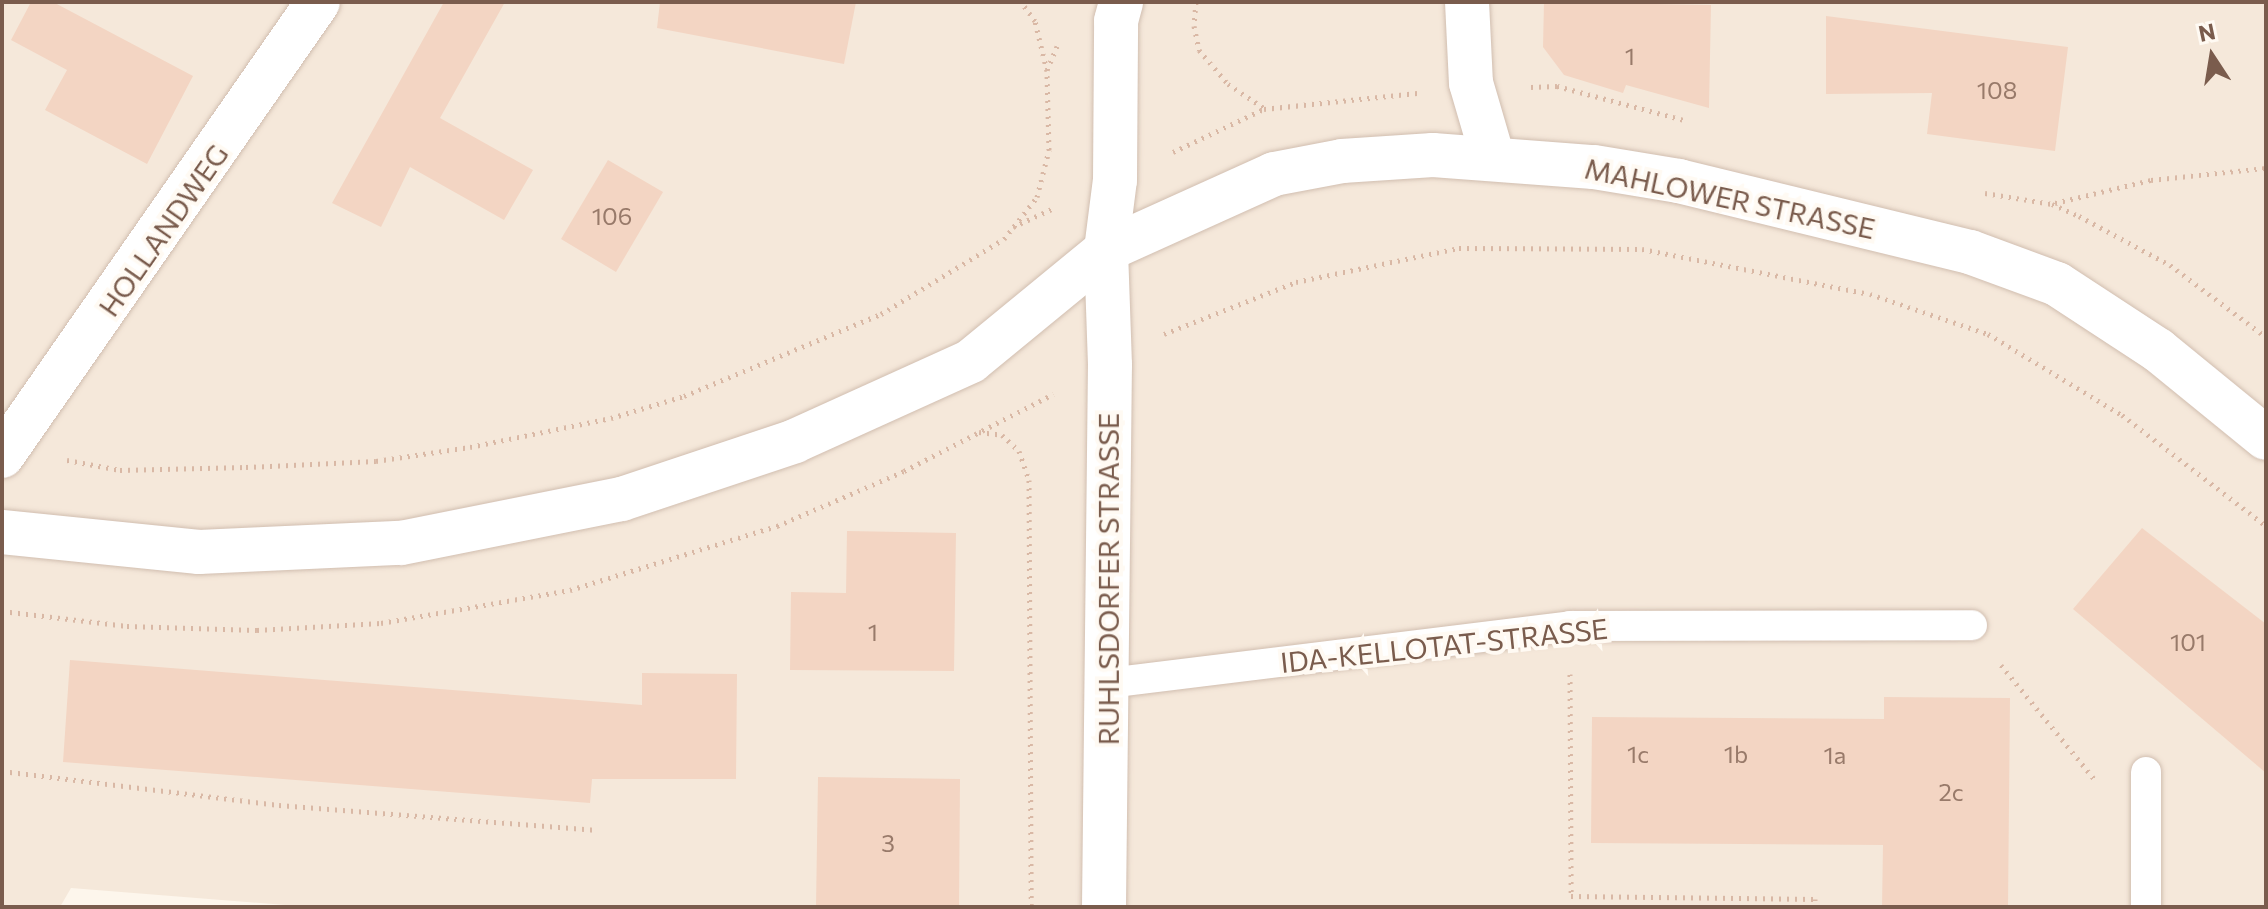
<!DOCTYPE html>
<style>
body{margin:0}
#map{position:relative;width:2268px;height:909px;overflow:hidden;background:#fdf6ec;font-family:Commissioner,sans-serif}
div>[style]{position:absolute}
.residential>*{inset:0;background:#f5e8da}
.building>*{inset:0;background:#f3d5c3}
.path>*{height:5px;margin-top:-2.5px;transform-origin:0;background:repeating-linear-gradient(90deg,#d9b8a5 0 2px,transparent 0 8px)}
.roads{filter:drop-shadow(0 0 2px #d1beb0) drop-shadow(0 0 2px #d1beb0)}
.service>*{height:30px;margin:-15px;padding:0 15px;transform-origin:15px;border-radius:15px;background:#fff}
.tertiary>*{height:44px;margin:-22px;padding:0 22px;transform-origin:22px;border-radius:22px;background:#fff}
.secondary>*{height:44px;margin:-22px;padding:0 22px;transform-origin:22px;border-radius:22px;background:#fff}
span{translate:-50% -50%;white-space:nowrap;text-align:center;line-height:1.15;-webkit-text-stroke:8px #fffaf3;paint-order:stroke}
.number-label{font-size:24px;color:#987a6a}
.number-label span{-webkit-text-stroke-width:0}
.street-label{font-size:28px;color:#7a5c4d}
.frame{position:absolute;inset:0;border:4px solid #7a5c4d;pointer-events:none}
.north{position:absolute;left:2172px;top:16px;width:80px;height:80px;-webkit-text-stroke:6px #fffaf3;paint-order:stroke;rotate:348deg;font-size:22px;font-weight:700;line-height:32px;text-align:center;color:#7a5c4d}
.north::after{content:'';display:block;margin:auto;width:28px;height:36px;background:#7a5c4d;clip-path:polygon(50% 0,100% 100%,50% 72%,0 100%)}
</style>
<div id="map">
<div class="residential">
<div style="clip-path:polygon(2px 2px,2266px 2px,2266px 907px,310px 907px,71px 888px,60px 907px,2px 907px)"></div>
</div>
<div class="building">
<div style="clip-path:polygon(31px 2px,53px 2px,193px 76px,147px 164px,45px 110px,67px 70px,11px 40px)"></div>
<div style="clip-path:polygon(444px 2px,505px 2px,440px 118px,533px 170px,504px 220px,410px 167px,381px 227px,332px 203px)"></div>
<div style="clip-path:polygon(660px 2px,856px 2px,844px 64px,657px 28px)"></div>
<div style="clip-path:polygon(1544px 2px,1711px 5px,1709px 108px,1626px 85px,1623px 93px,1564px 75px,1543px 47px)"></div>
<div style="clip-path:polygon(1826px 16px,2068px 47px,2055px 151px,1927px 134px,1932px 93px,1826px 94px)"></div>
<div style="clip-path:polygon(608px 160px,663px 192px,616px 272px,561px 239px)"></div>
<div style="clip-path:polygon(2142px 528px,2266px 624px,2266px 773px,2073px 609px)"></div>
<div style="clip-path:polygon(847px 531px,956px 533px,954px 671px,790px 670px,791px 592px,846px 593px)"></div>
<div style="clip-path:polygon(70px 660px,642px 705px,642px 673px,737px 674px,736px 779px,592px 779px,590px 803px,63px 762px)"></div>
<div style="clip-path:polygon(1884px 697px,2010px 698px,2008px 907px,1882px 907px,1883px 845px,1591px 843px,1592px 717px,1884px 719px)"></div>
<div style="clip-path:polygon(818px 777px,960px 779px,959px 907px,816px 907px)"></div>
</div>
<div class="path">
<div style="left:1196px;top:2px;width:24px;rotate:95deg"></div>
<div style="left:1194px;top:26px;width:25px;rotate:78deg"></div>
<div style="left:1199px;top:50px;width:45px;rotate:49.5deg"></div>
<div style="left:1228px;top:84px;width:43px;rotate:33.7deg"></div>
<div style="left:1047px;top:70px;width:26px;rotate:-67deg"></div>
<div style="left:1531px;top:87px;width:26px;rotate:-2deg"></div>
<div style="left:1557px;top:86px;width:131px;rotate:15deg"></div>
<div style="left:1173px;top:152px;width:101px;rotate:-25.3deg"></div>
<div style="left:1264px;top:109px;width:154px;rotate:-6deg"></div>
<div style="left:1985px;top:193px;width:68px;rotate:9.3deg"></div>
<div style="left:2052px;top:204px;width:30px;rotate:24deg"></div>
<div style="left:2079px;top:216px;width:103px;rotate:28.3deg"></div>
<div style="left:2170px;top:265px;width:120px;rotate:36.9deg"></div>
<div style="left:2055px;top:203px;width:99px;rotate:-13.5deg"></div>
<div style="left:2151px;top:180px;width:116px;rotate:-6deg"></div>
<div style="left:1013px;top:227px;width:47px;rotate:-24.9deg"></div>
<div style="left:1164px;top:334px;width:142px;rotate:-21.5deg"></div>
<div style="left:1296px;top:282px;width:167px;rotate:-11.8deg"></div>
<div style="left:1459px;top:248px;width:183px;rotate:0.3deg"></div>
<div style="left:1642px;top:249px;width:232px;rotate:11.2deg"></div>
<div style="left:1870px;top:294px;width:125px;rotate:18.7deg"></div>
<div style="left:1988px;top:334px;width:157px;rotate:31.2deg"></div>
<div style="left:2122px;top:415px;width:182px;rotate:37.6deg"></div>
<div style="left:979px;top:432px;width:23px;rotate:7deg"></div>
<div style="left:1002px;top:435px;width:23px;rotate:43deg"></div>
<div style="left:1019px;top:451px;width:31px;rotate:71deg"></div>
<div style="left:1029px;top:480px;width:427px;rotate:89.7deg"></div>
<div style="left:67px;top:460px;width:54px;rotate:10.7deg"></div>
<div style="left:120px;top:470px;width:126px;rotate:-1.4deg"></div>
<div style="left:246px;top:467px;width:130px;rotate:-2.6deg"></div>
<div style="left:376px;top:461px;width:95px;rotate:-8.5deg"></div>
<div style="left:470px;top:447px;width:144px;rotate:-11.6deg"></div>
<div style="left:611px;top:418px;width:76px;rotate:-16.8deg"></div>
<div style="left:684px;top:396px;width:213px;rotate:-22.6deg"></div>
<div style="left:881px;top:314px;width:144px;rotate:-31.4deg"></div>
<div style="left:1004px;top:239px;width:53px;rotate:-51.8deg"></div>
<div style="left:1037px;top:197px;width:49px;rotate:-75.7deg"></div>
<div style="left:1049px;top:150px;width:79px;rotate:-91.5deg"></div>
<div style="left:1047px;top:71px;width:51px;rotate:-103.5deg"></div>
<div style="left:1035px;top:21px;width:24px;rotate:-126deg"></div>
<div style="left:2px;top:611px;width:126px;rotate:6.8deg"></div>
<div style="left:127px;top:626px;width:130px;rotate:1.8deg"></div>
<div style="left:257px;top:630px;width:124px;rotate:-3.2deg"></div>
<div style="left:381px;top:623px;width:192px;rotate:-9.9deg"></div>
<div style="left:570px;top:590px;width:217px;rotate:-17.2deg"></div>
<div style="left:777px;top:526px;width:138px;rotate:-23.4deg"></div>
<div style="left:904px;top:471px;width:168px;rotate:-27.3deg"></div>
<div style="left:2001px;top:665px;width:150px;rotate:50.7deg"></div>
<div style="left:1570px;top:674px;width:222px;rotate:89.7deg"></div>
<div style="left:1571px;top:896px;width:244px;rotate:0.7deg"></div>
<div style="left:1815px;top:899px;width:8px;rotate:90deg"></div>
<div style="left:2px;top:771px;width:279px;rotate:7deg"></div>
<div style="left:279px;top:805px;width:316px;rotate:4.5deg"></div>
</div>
<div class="roads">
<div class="service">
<div style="left:1108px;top:683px;width:466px;rotate:-7deg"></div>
<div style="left:1570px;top:626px;width:402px;rotate:-0.1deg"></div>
<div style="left:2146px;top:772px;width:135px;rotate:90deg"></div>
</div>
<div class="tertiary">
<div style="left:1467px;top:2px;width:81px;rotate:87.2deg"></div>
<div style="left:1471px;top:83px;width:78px;rotate:73.7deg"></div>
<div style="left:2px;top:456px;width:553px;rotate:-55.16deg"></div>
<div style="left:2px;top:532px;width:198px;rotate:5.8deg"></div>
<div style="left:199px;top:552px;width:202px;rotate:-2.6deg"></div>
<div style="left:401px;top:543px;width:225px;rotate:-11.3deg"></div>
<div style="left:622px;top:499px;width:182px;rotate:-18.5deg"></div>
<div style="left:795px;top:441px;width:193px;rotate:-24.4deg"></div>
<div style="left:971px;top:361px;width:175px;rotate:-39.4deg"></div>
<div style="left:1106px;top:250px;width:71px;rotate:-82.7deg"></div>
<div style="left:1115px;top:180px;width:159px;rotate:-89.6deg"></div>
<div style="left:1116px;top:21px;width:20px;rotate:-75deg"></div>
</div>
<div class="secondary">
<div style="left:1104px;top:907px;width:542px;rotate:-89.37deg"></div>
<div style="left:1110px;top:365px;width:115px;rotate:-92deg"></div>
<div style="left:1106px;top:250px;width:184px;rotate:-24.3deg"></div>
<div style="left:1274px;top:174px;width:69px;rotate:-10.8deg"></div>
<div style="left:1342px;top:161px;width:91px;rotate:-3.8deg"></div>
<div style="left:1433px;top:155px;width:161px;rotate:4.3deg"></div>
<div style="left:1594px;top:167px;width:86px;rotate:9.4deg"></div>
<div style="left:1679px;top:181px;width:300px;rotate:13.7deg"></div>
<div style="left:1970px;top:252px;width:93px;rotate:20.2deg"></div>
<div style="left:2057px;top:284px;width:121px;rotate:33.2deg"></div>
<div style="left:2158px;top:350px;width:139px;rotate:39.2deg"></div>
</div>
</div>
<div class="number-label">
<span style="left:1630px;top:56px">1</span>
<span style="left:1997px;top:90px">108</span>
<span style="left:612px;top:216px">106</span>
<span style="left:873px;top:632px">1</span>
<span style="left:2188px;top:642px">101</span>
<span style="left:1638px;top:754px">1c</span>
<span style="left:1736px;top:754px">1b</span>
<span style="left:1835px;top:755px">1a</span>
<span style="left:1951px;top:792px">2c</span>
<span style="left:888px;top:843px">3</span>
</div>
<div class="street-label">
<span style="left:1730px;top:198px;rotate:12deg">MAHLOWER STRASSE</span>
<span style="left:163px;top:230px;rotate:-55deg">HOLLANDWEG</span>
<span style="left:1108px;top:579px;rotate:-90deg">RUHLSDORFER STRASSE</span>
<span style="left:1444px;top:645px;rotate:-6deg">IDA-KELLOTAT-STRASSE</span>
</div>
<div class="frame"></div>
<div class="north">N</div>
</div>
